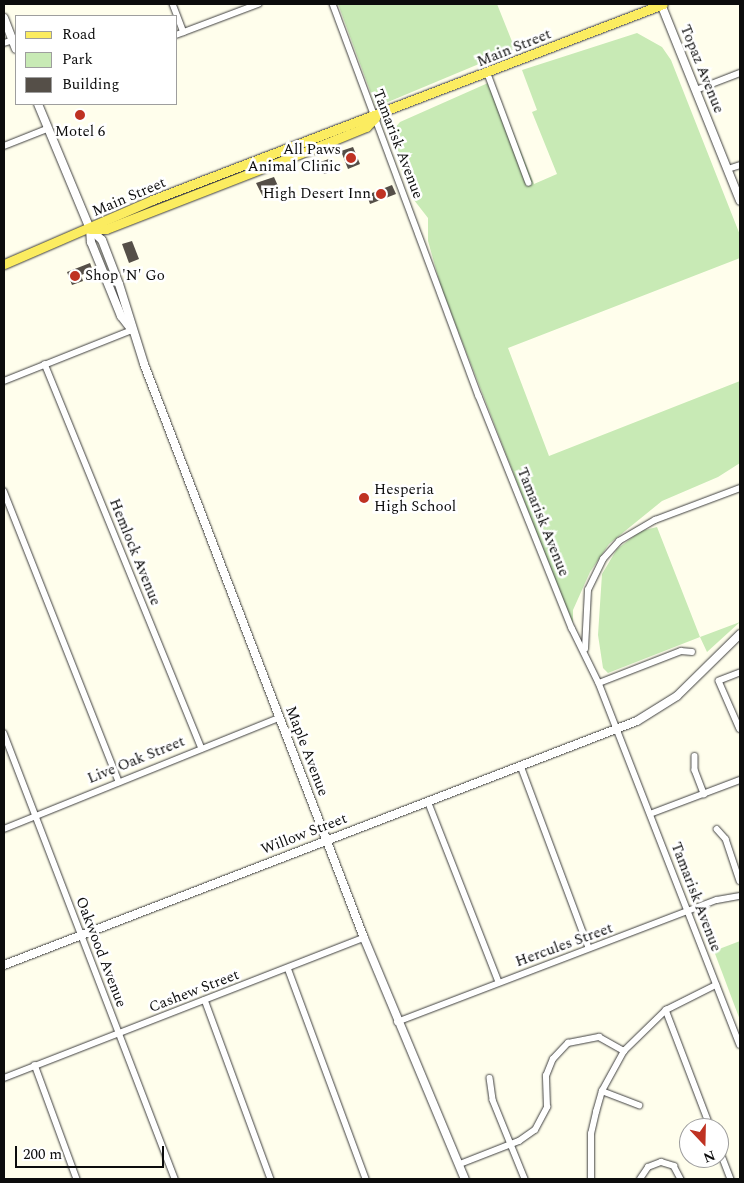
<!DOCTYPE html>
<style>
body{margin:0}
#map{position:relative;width:744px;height:1183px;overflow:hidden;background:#fffeec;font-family:Spectral,serif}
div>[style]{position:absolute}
.green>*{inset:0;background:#c8eab5}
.building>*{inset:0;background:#554f48}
.roads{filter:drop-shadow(0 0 1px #3f3f3f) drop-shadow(0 0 1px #3f3f3f)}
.minor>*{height:5.5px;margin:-2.75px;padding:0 2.75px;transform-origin:2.75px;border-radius:2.75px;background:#fff}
.tertiary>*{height:8px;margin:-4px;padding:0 4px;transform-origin:4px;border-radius:4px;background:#fff}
.primary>*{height:9px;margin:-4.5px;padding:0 4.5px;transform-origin:4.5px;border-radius:4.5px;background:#fbec60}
.dots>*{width:14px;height:14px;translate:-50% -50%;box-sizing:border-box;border:2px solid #fff;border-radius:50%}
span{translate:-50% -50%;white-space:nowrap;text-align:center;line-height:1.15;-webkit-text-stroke:5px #fff;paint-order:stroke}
.street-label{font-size:15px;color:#0c0c0c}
.poi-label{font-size:15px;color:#0c0c0c}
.right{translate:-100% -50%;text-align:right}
.left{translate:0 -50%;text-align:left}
.frame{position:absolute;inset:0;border:5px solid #0c0c0c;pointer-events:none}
.legend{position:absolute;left:15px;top:15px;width:162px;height:90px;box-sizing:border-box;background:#fff;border:1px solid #9e9e9e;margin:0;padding:6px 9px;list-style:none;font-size:15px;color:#0c0c0c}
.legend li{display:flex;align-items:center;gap:10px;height:25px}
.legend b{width:25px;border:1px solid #9e9e9e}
.north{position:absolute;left:679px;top:1118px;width:50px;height:50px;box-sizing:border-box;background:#fff;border:1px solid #9e9e9e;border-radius:50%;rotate:159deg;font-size:14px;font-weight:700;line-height:20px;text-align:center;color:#0c0c0c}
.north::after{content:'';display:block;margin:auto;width:18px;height:22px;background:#bf3222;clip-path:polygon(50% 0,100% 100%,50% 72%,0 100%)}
.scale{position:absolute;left:15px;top:1146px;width:149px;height:22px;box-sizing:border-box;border:2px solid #0c0c0c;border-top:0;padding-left:6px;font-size:15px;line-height:18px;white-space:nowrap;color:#0c0c0c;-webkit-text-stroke:4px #fff;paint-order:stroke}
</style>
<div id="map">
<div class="green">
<div style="clip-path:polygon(338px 4px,497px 4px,515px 49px,376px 107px)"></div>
<div style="clip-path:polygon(637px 33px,662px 47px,671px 60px,740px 235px,740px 258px,508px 348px,549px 456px,740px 381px,740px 463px,718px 477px,662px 501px,609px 544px,590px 572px,573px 610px,573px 626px,441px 287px,428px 241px,428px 218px,414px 200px,394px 151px,398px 142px,394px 129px,400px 122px,488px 83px,503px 123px,509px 122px,534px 184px,557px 174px,532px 112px,537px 110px,522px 70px)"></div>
<div style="clip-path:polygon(657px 527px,700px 637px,740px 622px,707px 652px,700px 637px,608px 673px,603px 668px,598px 635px,602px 574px,617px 549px,641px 531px)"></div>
<div style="clip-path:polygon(740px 941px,740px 1020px,714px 951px)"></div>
</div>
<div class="building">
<div style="clip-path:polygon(353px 147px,360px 164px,348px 169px,341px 151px)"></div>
<div style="clip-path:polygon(329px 159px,334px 171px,324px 174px,320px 162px)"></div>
<div style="clip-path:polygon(274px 177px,278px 186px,272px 188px,274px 194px,263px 197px,256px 183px)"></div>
<div style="clip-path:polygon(392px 185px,396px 194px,370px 204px,367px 195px)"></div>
<div style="clip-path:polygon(132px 241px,139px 259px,129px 263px,122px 244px)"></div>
<div style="clip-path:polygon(90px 263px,93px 271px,81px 275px,83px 281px,72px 285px,67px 272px)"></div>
</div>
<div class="roads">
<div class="minor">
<div style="left:173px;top:4px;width:30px;rotate:69deg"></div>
<div style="left:333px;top:4px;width:418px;rotate:69.6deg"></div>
<div style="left:479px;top:396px;width:250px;rotate:68.2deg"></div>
<div style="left:572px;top:628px;width:61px;rotate:63.9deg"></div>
<div style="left:599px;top:683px;width:388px;rotate:68.7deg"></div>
<div style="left:176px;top:35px;width:88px;rotate:-20.7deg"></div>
<div style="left:4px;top:43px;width:9px;rotate:-18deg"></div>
<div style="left:488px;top:74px;width:116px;rotate:69.4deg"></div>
<div style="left:696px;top:90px;width:47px;rotate:-21.1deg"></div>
<div style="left:4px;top:146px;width:46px;rotate:-21.6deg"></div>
<div style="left:728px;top:169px;width:13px;rotate:-18deg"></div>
<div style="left:45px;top:364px;width:415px;rotate:67.8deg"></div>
<div style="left:4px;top:381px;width:138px;rotate:-21.7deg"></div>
<div style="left:4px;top:491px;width:313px;rotate:68.4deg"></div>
<div style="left:585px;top:649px;width:59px;rotate:-87.1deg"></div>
<div style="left:588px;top:590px;width:34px;rotate:-64deg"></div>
<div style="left:603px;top:559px;width:24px;rotate:-48deg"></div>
<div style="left:619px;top:541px;width:42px;rotate:-30.3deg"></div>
<div style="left:655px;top:520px;width:91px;rotate:-20.6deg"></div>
<div style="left:740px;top:673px;width:22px;rotate:159deg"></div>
<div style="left:719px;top:681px;width:52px;rotate:66.4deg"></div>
<div style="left:599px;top:683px;width:88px;rotate:-21.3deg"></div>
<div style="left:681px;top:651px;width:11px;rotate:5deg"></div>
<div style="left:4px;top:733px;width:478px;rotate:69deg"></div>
<div style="left:695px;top:756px;width:14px;rotate:90deg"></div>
<div style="left:695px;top:770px;width:26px;rotate:69deg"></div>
<div style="left:521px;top:766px;width:194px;rotate:69.5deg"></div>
<div style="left:428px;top:801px;width:194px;rotate:68.6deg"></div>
<div style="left:650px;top:814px;width:96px;rotate:-20.7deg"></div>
<div style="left:4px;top:829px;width:297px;rotate:-22deg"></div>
<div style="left:717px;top:829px;width:13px;rotate:48deg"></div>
<div style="left:726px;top:839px;width:44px;rotate:71.6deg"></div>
<div style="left:288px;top:968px;width:225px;rotate:69.7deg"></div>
<div style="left:205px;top:1000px;width:191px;rotate:69.8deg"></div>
<div style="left:666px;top:1010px;width:126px;rotate:69.1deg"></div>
<div style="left:397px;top:1022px;width:342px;rotate:-20.9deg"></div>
<div style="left:717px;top:900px;width:23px;rotate:-10deg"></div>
<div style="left:35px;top:1065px;width:121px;rotate:69.8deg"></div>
<div style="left:4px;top:1078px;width:386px;rotate:-21.3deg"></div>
<div style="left:490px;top:1078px;width:22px;rotate:82deg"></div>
<div style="left:493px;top:1100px;width:85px;rotate:67.9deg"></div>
<div style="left:602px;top:1091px;width:40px;rotate:21deg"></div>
<div style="left:719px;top:1148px;width:33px;rotate:69deg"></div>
<div style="left:460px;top:1164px;width:63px;rotate:-21.3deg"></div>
<div style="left:519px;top:1141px;width:19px;rotate:-35deg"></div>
<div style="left:535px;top:1130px;width:26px;rotate:-62deg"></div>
<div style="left:547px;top:1107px;width:31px;rotate:-92deg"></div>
<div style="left:546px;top:1076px;width:18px;rotate:-68deg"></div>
<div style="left:553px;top:1059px;width:22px;rotate:-47deg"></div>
<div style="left:568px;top:1043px;width:32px;rotate:-11deg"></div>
<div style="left:599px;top:1037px;width:29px;rotate:29deg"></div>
<div style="left:591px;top:1179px;width:45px;rotate:-90deg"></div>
<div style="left:591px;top:1134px;width:23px;rotate:-77deg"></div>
<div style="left:596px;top:1112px;width:22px;rotate:-74deg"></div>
<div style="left:602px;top:1091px;width:46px;rotate:-61.2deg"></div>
<div style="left:624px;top:1051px;width:59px;rotate:-44.3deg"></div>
<div style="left:666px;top:1010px;width:56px;rotate:-26.6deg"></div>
<div style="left:640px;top:1179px;width:14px;rotate:-56deg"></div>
<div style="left:648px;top:1167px;width:14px;rotate:-21deg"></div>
<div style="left:661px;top:1162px;width:14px;rotate:17deg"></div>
<div style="left:674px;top:1166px;width:15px;rotate:62deg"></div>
</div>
<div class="tertiary">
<div style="left:661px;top:4px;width:212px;rotate:68.1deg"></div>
<div style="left:4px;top:18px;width:33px;rotate:69deg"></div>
<div style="left:38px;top:104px;width:135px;rotate:67.4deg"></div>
<div style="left:90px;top:229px;width:13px;rotate:86deg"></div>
<div style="left:91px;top:242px;width:80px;rotate:67.9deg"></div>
<div style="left:121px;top:316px;width:18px;rotate:52deg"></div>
<div style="left:90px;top:229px;width:16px;rotate:43deg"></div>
<div style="left:102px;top:240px;width:47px;rotate:68.9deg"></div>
<div style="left:119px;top:284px;width:84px;rotate:72.6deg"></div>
<div style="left:144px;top:364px;width:615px;rotate:69.03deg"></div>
<div style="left:364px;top:938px;width:261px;rotate:67.3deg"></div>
<div style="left:4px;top:965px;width:678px;rotate:-21.08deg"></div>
<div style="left:637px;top:721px;width:47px;rotate:-32deg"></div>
<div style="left:677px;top:696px;width:88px;rotate:-44.5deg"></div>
</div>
<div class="primary">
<div style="left:90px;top:229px;width:16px"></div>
<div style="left:106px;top:229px;width:216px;rotate:-21.2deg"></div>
<div style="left:307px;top:151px;width:64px;rotate:-22.1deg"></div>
<div style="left:366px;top:127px;width:13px;rotate:-45deg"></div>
<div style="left:4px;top:264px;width:161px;rotate:-23.4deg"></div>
<div style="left:152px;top:200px;width:547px;rotate:-20.98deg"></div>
</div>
</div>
<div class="dots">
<div style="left:80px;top:115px;background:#bf3222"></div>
<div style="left:351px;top:158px;background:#bf3222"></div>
<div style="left:381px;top:194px;background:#bf3222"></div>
<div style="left:75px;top:276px;background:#bf3222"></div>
<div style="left:364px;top:498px;background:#bf3222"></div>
</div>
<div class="street-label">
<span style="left:514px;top:48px;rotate:-22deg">Main Street</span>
<span style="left:702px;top:69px;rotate:68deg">Topaz Avenue</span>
<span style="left:398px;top:144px;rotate:69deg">Tamarisk Avenue</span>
<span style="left:129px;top:197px;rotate:-23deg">Main Street</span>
<span style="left:543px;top:522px;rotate:68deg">Tamarisk Avenue</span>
<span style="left:135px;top:552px;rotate:68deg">Hemlock Avenue</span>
<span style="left:307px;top:751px;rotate:69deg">Maple Avenue</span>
<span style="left:136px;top:760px;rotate:-22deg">Live Oak Street</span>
<span style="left:304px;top:834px;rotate:-21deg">Willow Street</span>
<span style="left:696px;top:897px;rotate:69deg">Tamarisk Avenue</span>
<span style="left:564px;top:945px;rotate:-20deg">Hercules Street</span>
<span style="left:101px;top:952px;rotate:69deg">Oakwood Avenue</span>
<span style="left:194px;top:991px;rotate:-21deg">Cashew Street</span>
</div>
<div class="poi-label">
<span style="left:80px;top:132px">Motel 6</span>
<span class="right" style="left:341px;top:158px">All Paws<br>Animal Clinic</span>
<span class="right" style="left:371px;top:194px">High Desert Inn</span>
<span class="left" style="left:85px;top:276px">Shop 'N' Go</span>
<span class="left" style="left:374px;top:498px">Hesperia<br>High School</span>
</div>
<div class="frame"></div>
<ul class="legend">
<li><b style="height:6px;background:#fbec60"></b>Road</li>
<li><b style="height:14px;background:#c8eab5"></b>Park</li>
<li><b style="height:14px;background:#554f48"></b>Building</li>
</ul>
<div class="north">N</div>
<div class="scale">200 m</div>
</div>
